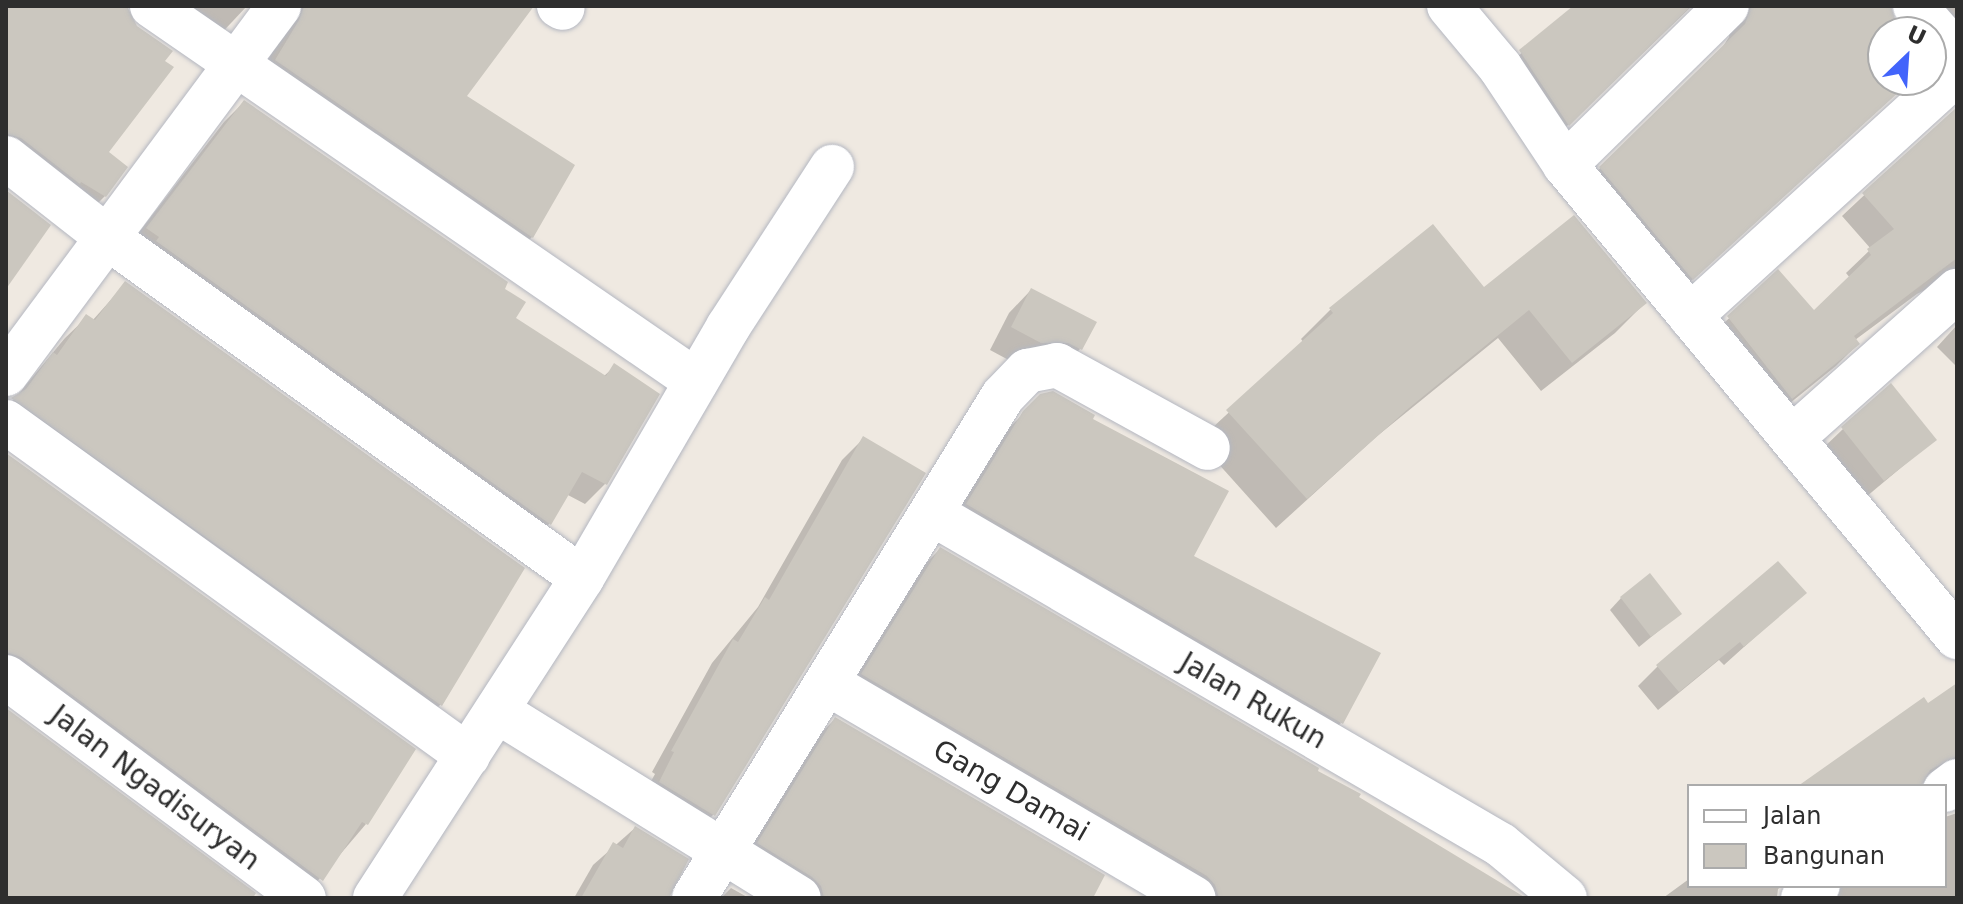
<!DOCTYPE html>
<style>
body{margin:0}
#map{position:relative;width:1963px;height:904px;overflow:hidden;background:#efe9e1;font-family:"DejaVu Sans",sans-serif}
div>[style]{position:absolute}
.shadow>*{inset:0;background:#0003}
.building>*{inset:0;background:#cbc7bf}
.roads{filter:drop-shadow(0 0 2px #b4b7c1) drop-shadow(0 0 2px #b4b7c1)}
.minor>*{height:44px;margin:-22px;padding:0 22px;transform-origin:22px;border-radius:22px;background:#fff}
span{translate:-50% -50%;white-space:nowrap;text-align:center;line-height:1.15;-webkit-text-stroke:8px #fff;paint-order:stroke}
.street-label{font-size:28px;color:#2e2e2e}
.frame{position:absolute;inset:0;border:8px solid #2e2e2e;pointer-events:none}
.legend{position:absolute;left:1687px;top:784px;width:260px;height:104px;box-sizing:border-box;background:#fff;border:2px solid #ababab;margin:0;padding:10px 14px;list-style:none;font-size:24px;color:#2e2e2e}
.legend li{display:flex;align-items:center;gap:16px;height:40px}
.legend b{width:40px;border:2px solid #ababab}
.north{position:absolute;left:1867px;top:16px;width:80px;height:80px;box-sizing:border-box;background:#fff;border:2px solid #ababab;border-radius:50%;rotate:25deg;font-size:22px;font-weight:700;line-height:32px;text-align:center;color:#2e2e2e}
.north::after{content:'';display:block;margin:auto;width:28px;height:36px;background:#4264fb;clip-path:polygon(50% 0,100% 100%,50% 72%,0 100%)}
</style>
<div id="map">
<div class="shadow">
<div style="clip-path:polygon(6px 6px,126px 6px,106px 152px,105px 196px,84px 217px,6px 163px)"></div>
<div style="clip-path:polygon(145px 6px,247px 6px,216px 39px)"></div>
<div style="clip-path:polygon(272px 6px,532px 6px,464px 97px,572px 166px,532px 237px,511px 258px,255px 82px,284px 32px)"></div>
<div style="clip-path:polygon(1574px 6px,1692px 6px,1545px 147px,1497px 75px)"></div>
<div style="clip-path:polygon(1713px 6px,1890px 6px,1894px 23px,1902px 32px,1883px 32px,1883px 80px,1911px 80px,1669px 301px,1577px 191px,1722px 48px,1729px 37px,1729px 23px)"></div>
<div style="clip-path:polygon(1912px 6px,1957px 6px,1957px 66px)"></div>
<div style="clip-path:polygon(244px 102px,502px 289px,514px 318px,603px 377px,615px 366px,605px 484px,585px 504px,566px 494px,549px 524px,529px 544px,127px 248px,224px 122px)"></div>
<div style="clip-path:polygon(1957px 108px,1957px 303px,1929px 288px,1917px 294px,1855px 340px,1858px 344px,1836px 366px,1769px 420px,1706px 340px,1778px 272px,1814px 313px,1850px 278px,1846px 273px,1871px 249px,1842px 216px)"></div>
<div style="clip-path:polygon(125px 284px,523px 569px,440px 705px,419px 726px,6px 409px,65px 338px,87px 317px,92px 321px)"></div>
<div style="clip-path:polygon(1031px 290px,1080px 349px,1058px 372px,1018px 365px,990px 350px,1009px 313px)"></div>
<div style="clip-path:polygon(1484px 290px,1645px 303px,1615px 333px,1541px 391px,1498px 338px,1376px 437px,1276px 528px,1198px 441px,1304px 343px,1301px 339px,1330px 310px)"></div>
<div style="clip-path:polygon(1957px 325px,1957px 367px,1937px 347px)"></div>
<div style="clip-path:polygon(1041px 396px,1091px 419px,1191px 557px,1341px 723px,1320px 744px,946px 526px,1002px 435px)"></div>
<div style="clip-path:polygon(1843px 429px,1934px 440px,1860px 502px,1820px 451px)"></div>
<div style="clip-path:polygon(863px 439px,924px 473px,713px 815px,692px 836px,639px 803px,655px 774px,652px 772px,712px 663px,758px 607px,842px 460px)"></div>
<div style="clip-path:polygon(6px 455px,366px 824px,303px 898px,6px 682px)"></div>
<div style="clip-path:polygon(940px 549px,1315px 772px,1506px 898px,1191px 898px,844px 693px,921px 568px)"></div>
<div style="clip-path:polygon(1804px 593px,1724px 665px,1719px 660px,1658px 710px,1638px 686px,1658px 666px)"></div>
<div style="clip-path:polygon(1621px 598px,1679px 614px,1639px 647px,1610px 610px)"></div>
<div style="clip-path:polygon(1957px 685px,1957px 783px,1935px 774px,1919px 786px,1799px 786px,1923px 700px,1928px 706px)"></div>
<div style="clip-path:polygon(835px 719px,1091px 898px,789px 898px,738px 864px,815px 739px)"></div>
<div style="clip-path:polygon(1957px 813px,1957px 898px,1823px 898px,1815px 886px,1945px 886px,1945px 817px)"></div>
<div style="clip-path:polygon(635px 828px,667px 898px,574px 898px,593px 865px)"></div>
<div style="clip-path:polygon(1689px 879px,1689px 886px,1783px 886px,1778px 889px,1777px 898px,1663px 898px)"></div>
<div style="clip-path:polygon(731px 888px,749px 898px,721px 898px)"></div>
</div>
<div class="building">
<div style="clip-path:polygon(6px 6px,127px 6px,137px 26px,173px 51px,165px 61px,174px 67px,109px 152px,128px 167px,106px 197px,81px 182px,80px 184px,21px 138px,6px 134px)"></div>
<div style="clip-path:polygon(304px 6px,534px 6px,467px 96px,575px 165px,533px 238px,275px 60px,299px 20px)"></div>
<div style="clip-path:polygon(1573px 6px,1691px 6px,1569px 126px,1519px 50px)"></div>
<div style="clip-path:polygon(1751px 6px,1891px 6px,1896px 22px,1905px 32px,1883px 32px,1883px 80px,1912px 80px,1693px 280px,1599px 167px,1745px 24px)"></div>
<div style="clip-path:polygon(244px 100px,508px 282px,505px 289px,526px 302px,516px 318px,606px 376px,614px 363px,660px 394px,607px 485px,582px 472px,551px 525px,156px 241px,159px 237px,146px 228px)"></div>
<div style="clip-path:polygon(1957px 107px,1957px 258px,1854px 336px,1860px 344px,1792px 399px,1727px 316px,1778px 269px,1814px 310px,1871px 255px,1867px 249px,1894px 229px,1862px 193px)"></div>
<div style="clip-path:polygon(6px 190px,51px 225px,6px 289px)"></div>
<div style="clip-path:polygon(1574px 215px,1647px 303px,1572px 363px,1529px 310px,1409px 408px,1307px 499px,1226px 410px,1333px 313px,1329px 308px,1433px 224px,1484px 287px)"></div>
<div style="clip-path:polygon(125px 281px,525px 568px,442px 706px,11px 398px,26px 389px,53px 352px,57px 355px,86px 314px,95px 320px)"></div>
<div style="clip-path:polygon(1031px 288px,1097px 322px,1082px 350px,1068px 343px,1041px 343px,1011px 327px)"></div>
<div style="clip-path:polygon(1891px 383px,1937px 440px,1884px 481px,1841px 427px)"></div>
<div style="clip-path:polygon(1053px 391px,1095px 415px,1093px 419px,1229px 491px,1194px 556px,1381px 653px,1343px 724px,966px 504px,1023px 411px,1040px 394px)"></div>
<div style="clip-path:polygon(863px 436px,926px 473px,715px 816px,659px 782px,674px 752px,671px 751px,733px 639px,738px 642px,765px 597px,769px 600px)"></div>
<div style="clip-path:polygon(6px 453px,416px 749px,368px 825px,362px 822px,323px 881px,21px 657px,6px 652px)"></div>
<div style="clip-path:polygon(940px 547px,1319px 768px,1318px 771px,1361px 794px,1359px 797px,1526px 898px,1219px 898px,1215px 885px,1207px 876px,861px 674px)"></div>
<div style="clip-path:polygon(1778px 561px,1807px 593px,1744px 647px,1740px 642px,1679px 692px,1656px 665px)"></div>
<div style="clip-path:polygon(1650px 573px,1682px 614px,1651px 637px,1620px 597px)"></div>
<div style="clip-path:polygon(1957px 683px,1957px 756px,1930px 770px,1921px 786px,1798px 786px,1924px 697px,1928px 703px)"></div>
<div style="clip-path:polygon(6px 708px,256px 893px,253px 898px,6px 898px)"></div>
<div style="clip-path:polygon(835px 717px,1105px 875px,1093px 898px,824px 898px,821px 886px,812px 877px,757px 843px)"></div>
<div style="clip-path:polygon(635px 826px,689px 859px,669px 898px,581px 898px,613px 842px,623px 848px)"></div>
</div>
<div class="roads">
<div class="minor">
<div style="left:152px;top:6px;width:661px;rotate:34.58deg"></div>
<div style="left:559px;top:6px;width:4px;rotate:27deg"></div>
<div style="left:1449px;top:6px;width:80px;rotate:50.1deg"></div>
<div style="left:1500px;top:67px;width:118px;rotate:56.4deg"></div>
<div style="left:1565px;top:165px;width:614px;rotate:50.29deg"></div>
<div style="left:1915px;top:6px;width:64px;rotate:48.8deg"></div>
<div style="left:6px;top:158px;width:130px;rotate:38.1deg"></div>
<div style="left:108px;top:238px;width:583px;rotate:35.65deg"></div>
<div style="left:1565px;top:165px;width:227px;rotate:-44.5deg"></div>
<div style="left:1690px;top:316px;width:361px;rotate:-42.3deg"></div>
<div style="left:6px;top:374px;width:458px;rotate:-53.4deg"></div>
<div style="left:6px;top:422px;width:570px;rotate:35.86deg"></div>
<div style="left:1793px;top:437px;width:220px;rotate:-41.7deg"></div>
<div style="left:933px;top:514px;width:657px;rotate:30.23deg"></div>
<div style="left:1501px;top:845px;width:83px;rotate:39.6deg"></div>
<div style="left:6px;top:677px;width:371px;rotate:36.6deg"></div>
<div style="left:827px;top:683px;width:425px;rotate:30.4deg"></div>
<div style="left:497px;top:711px;width:355px;rotate:31.8deg"></div>
<div style="left:1945px;top:790px;width:15px;rotate:-37deg"></div>
<div style="left:375px;top:898px;width:381px;rotate:-57.1deg"></div>
<div style="left:582px;top:578px;width:290px;rotate:-59.8deg"></div>
<div style="left:728px;top:327px;width:191px;rotate:-57deg"></div>
<div style="left:694px;top:898px;width:589px;rotate:-58.39deg"></div>
<div style="left:1003px;top:396px;width:35px;rotate:-46deg"></div>
<div style="left:1027px;top:371px;width:31px;rotate:-11deg"></div>
<div style="left:1057px;top:365px;width:172px;rotate:28.8deg"></div>
<div style="left:1803px;top:898px;width:19px;rotate:-39deg"></div>
</div>
</div>
<div class="street-label">
<span style="left:1253px;top:701px;rotate:30deg">Jalan Rukun</span>
<span style="left:155px;top:788px;rotate:37deg">Jalan Ngadisuryan</span>
<span style="left:1011px;top:791px;rotate:30deg">Gang Damai</span>
</div>
<div class="frame"></div>
<ul class="legend">
<li><b style="height:10px;background:#fff"></b>Jalan</li>
<li><b style="height:22px;background:#cbc7bf"></b>Bangunan</li>
</ul>
<div class="north">U</div>
</div>
